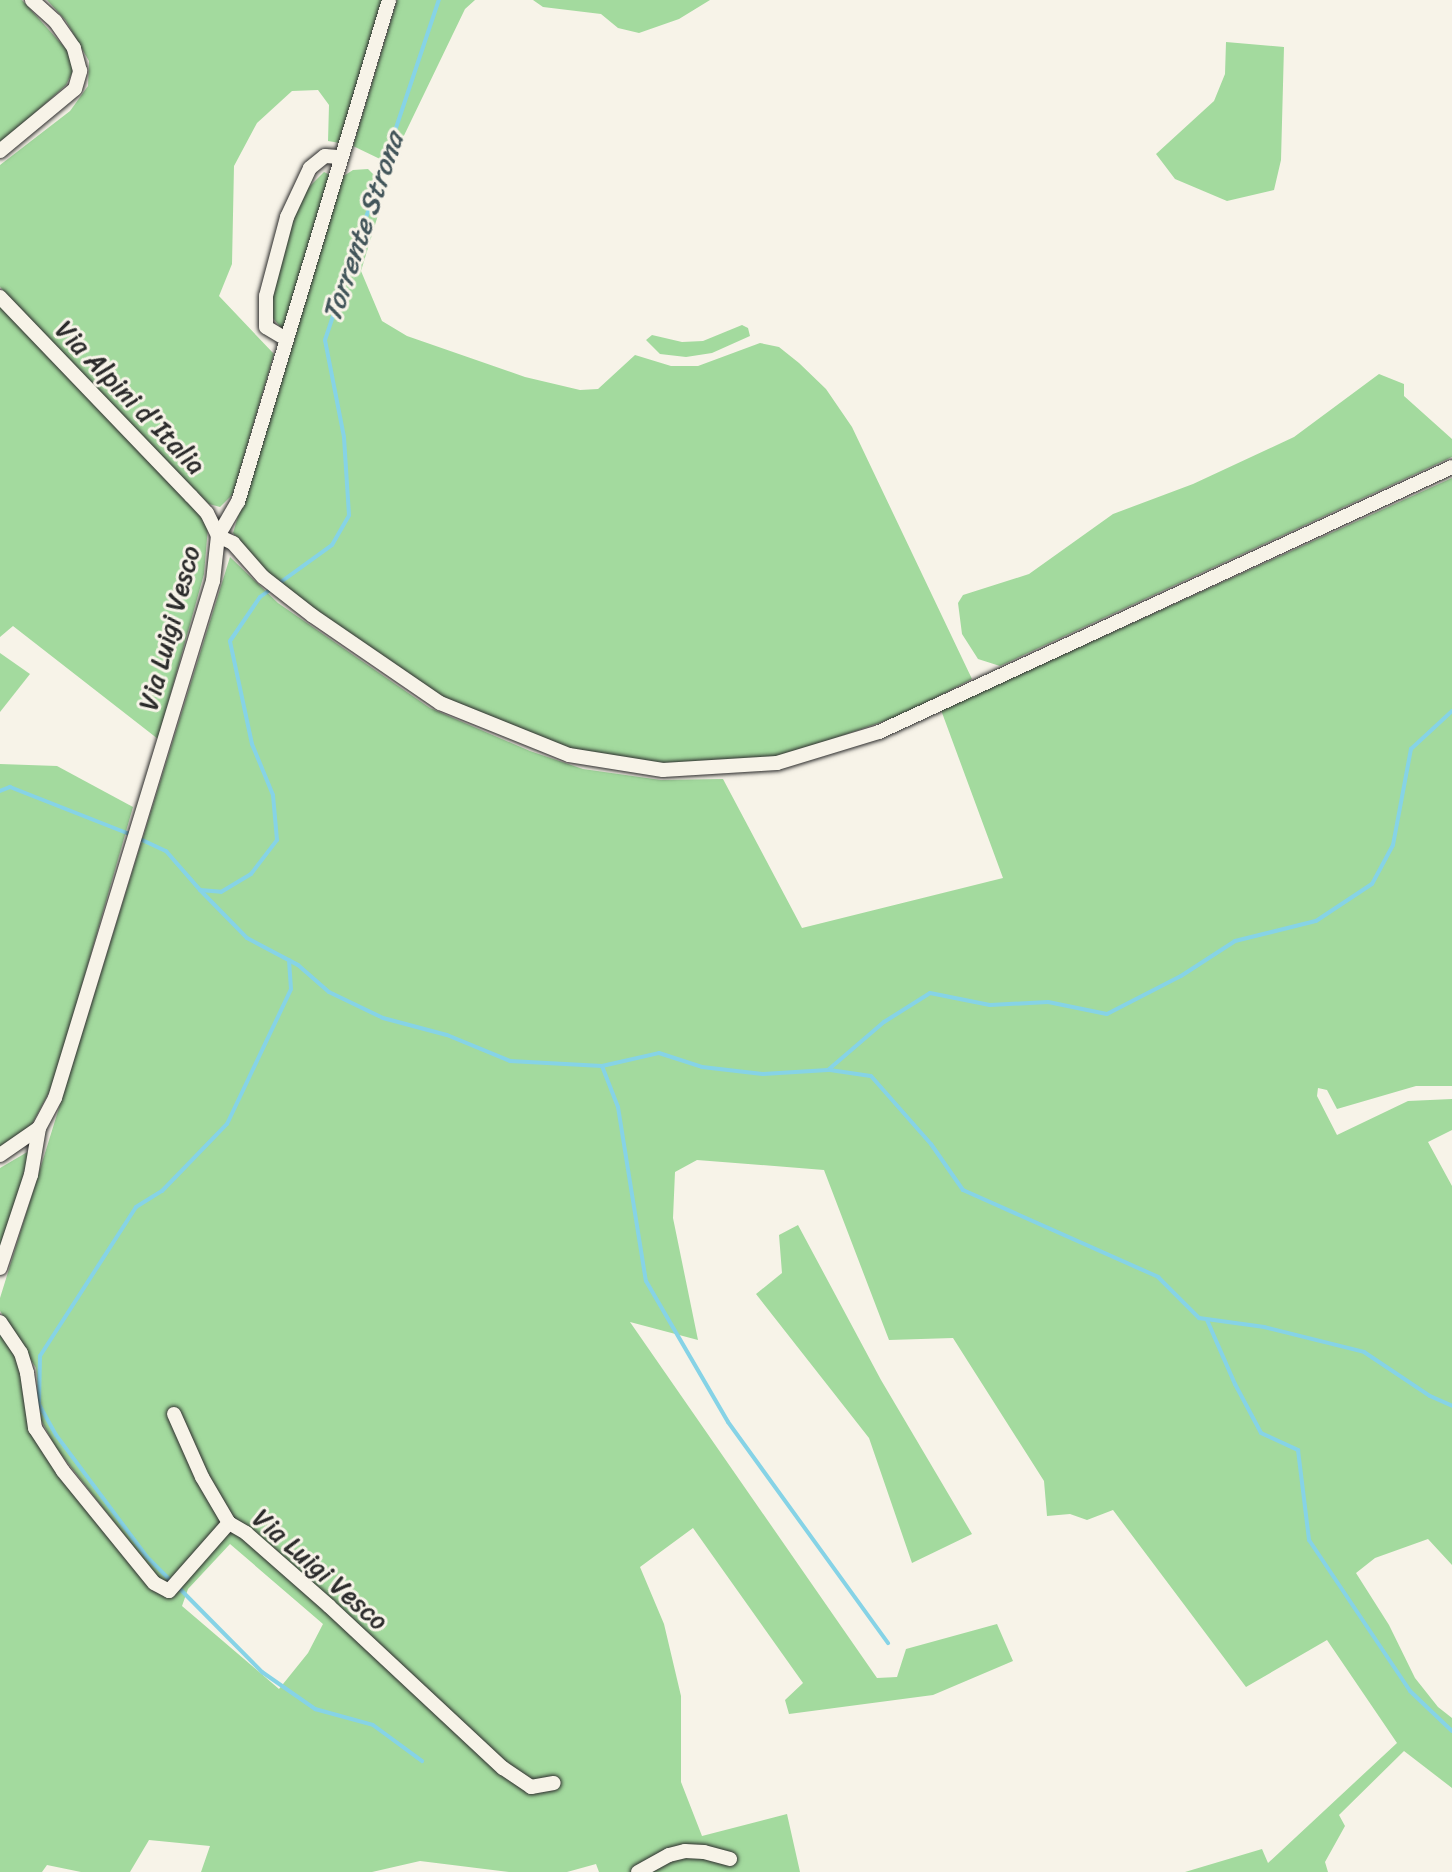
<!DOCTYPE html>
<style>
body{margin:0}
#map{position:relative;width:1452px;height:1872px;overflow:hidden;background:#f7f3e8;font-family:Sriracha,sans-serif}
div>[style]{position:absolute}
.green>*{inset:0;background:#a3da9e}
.stream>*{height:4px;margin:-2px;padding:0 2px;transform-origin:2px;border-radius:2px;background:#86d3e6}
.roads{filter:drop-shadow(0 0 2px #2b2b2b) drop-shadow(0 0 2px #2b2b2b)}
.minor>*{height:14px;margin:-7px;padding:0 7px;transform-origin:7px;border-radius:7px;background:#f7f3e8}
span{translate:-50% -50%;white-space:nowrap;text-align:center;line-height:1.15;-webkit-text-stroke:6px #f7f3e8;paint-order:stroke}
.street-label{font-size:26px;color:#2b2b2b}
.water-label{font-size:28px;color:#42555a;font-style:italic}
</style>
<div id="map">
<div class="green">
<div style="clip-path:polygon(0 0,22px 0,67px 50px,73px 71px,66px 85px,0 144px)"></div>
<div style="clip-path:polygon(47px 0,382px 0,340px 143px,328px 141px,329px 105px,318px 90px,292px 91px,257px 123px,234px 166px,232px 264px,219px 296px,274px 354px,233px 494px,220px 507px,209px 504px,141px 437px,0 287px,0 165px,70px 111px,88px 86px,89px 61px,66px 21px)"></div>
<div style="clip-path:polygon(397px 0,475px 0,465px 9px,398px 148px,380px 159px,353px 146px)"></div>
<div style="clip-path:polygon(533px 0,710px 0,679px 19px,639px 33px,618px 28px,601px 14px,543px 7px)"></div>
<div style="clip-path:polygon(1226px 42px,1284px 47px,1281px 160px,1274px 190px,1227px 201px,1175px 179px,1156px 154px,1214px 101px,1225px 74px)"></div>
<div style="clip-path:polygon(368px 169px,376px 177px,378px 215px,361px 271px,382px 321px,407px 336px,525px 377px,580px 390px,598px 389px,635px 355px,671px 366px,698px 366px,760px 343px,779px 347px,799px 363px,826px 389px,852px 427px,972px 679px,902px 715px,774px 759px,670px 765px,570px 751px,439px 696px,290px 594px,260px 566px,233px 533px,339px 179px,353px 170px)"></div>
<div style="clip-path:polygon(324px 172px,330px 175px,283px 330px,272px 317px,273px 295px,290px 225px,307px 189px)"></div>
<div style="clip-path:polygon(0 306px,191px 504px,208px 527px,204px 574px,158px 739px,13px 626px,0 637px)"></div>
<div style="clip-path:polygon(742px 325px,748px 328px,750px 336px,712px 353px,686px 357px,660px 354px,646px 340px,652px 335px,682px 342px,703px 341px)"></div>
<div style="clip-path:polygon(1379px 374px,1404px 384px,1404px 396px,1452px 439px,1452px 457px,1000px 666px,978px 659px,962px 634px,958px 603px,963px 595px,1029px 574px,1113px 514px,1193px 484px,1294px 437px)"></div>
<div style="clip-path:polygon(evenodd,1452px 478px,1452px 1086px,1416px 1086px,1337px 1109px,1327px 1090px,1318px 1088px,1317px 1096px,1337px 1135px,1408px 1101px,1452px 1099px,1452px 1130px,1428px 1142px,1452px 1186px,1452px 1565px,1428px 1539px,1375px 1558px,1356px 1573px,1389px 1625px,1415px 1678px,1438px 1707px,1452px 1718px,1452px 1788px,1404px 1751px,1339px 1815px,1345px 1826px,1325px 1862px,1328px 1872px,1185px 1872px,1262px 1849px,1268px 1863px,1397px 1743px,1327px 1640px,1246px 1687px,1113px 1510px,1087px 1520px,1070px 1514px,1047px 1516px,1044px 1481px,953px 1338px,889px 1340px,824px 1170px,697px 1160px,675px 1172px,673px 1218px,698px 1340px,630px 1322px,877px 1678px,897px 1677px,906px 1649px,997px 1624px,1013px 1661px,933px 1695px,789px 1714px,785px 1700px,803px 1683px,693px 1528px,640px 1567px,664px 1624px,681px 1696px,681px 1782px,702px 1836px,787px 1814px,800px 1872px,599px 1872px,596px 1864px,567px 1872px,509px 1872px,420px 1861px,372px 1872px,201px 1872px,210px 1846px,149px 1840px,130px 1872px,81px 1872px,47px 1865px,42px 1872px,0 1872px,0 1331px,18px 1362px,33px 1436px,153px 1591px,163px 1594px,166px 1588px,56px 1448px,41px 1420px,36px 1368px,0 1311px,0 1298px,230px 557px,278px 603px,430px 708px,530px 751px,583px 769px,661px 780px,723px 779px,802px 928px,1003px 878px,941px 710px,1452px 478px,230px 1544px,323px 1624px,308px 1653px,279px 1689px,182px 1606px,188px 1589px,230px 1544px)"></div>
<div style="clip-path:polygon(0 653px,30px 674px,0 712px)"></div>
<div style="clip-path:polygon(0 764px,57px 766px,133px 807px,54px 1083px,31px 1126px,0 1147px)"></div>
<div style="clip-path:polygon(29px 1151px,20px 1189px,0 1247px,0 1168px)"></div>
<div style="clip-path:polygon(798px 1225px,881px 1380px,972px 1534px,912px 1563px,869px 1438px,756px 1294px,782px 1273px,779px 1235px)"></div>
</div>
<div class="stream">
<div style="left:0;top:791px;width:11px;rotate:-22deg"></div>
<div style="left:10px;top:787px;width:131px;rotate:21.5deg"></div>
<div style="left:140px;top:839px;width:29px;rotate:25deg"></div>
<div style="left:166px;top:851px;width:52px;rotate:48.9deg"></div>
<div style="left:200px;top:890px;width:21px;rotate:5deg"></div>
<div style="left:221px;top:892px;width:35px;rotate:-31deg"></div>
<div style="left:251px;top:874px;width:43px;rotate:-52.6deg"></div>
<div style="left:277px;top:840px;width:45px;rotate:-95.1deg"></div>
<div style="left:273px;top:795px;width:55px;rotate:-112.4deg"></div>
<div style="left:252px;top:744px;width:105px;rotate:-102.1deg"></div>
<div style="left:230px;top:641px;width:53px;rotate:-55.7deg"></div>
<div style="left:260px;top:597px;width:89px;rotate:-35.8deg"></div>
<div style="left:332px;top:545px;width:34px;rotate:-60deg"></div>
<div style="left:349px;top:515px;width:78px;rotate:-93.7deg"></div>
<div style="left:344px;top:437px;width:99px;rotate:-101.1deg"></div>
<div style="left:325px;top:340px;width:359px;rotate:-71.5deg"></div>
<div style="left:200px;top:890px;width:67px;rotate:45.6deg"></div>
<div style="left:247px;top:938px;width:58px;rotate:27.9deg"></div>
<div style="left:298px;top:965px;width:41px;rotate:41.1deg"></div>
<div style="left:329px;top:992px;width:60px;rotate:25.7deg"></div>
<div style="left:383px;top:1018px;width:66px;rotate:14.9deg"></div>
<div style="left:447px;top:1035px;width:68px;rotate:22.4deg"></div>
<div style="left:510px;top:1061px;width:92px;rotate:3.1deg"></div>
<div style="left:602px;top:1066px;width:58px;rotate:-12.8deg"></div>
<div style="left:659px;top:1053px;width:45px;rotate:18deg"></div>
<div style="left:702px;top:1067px;width:61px;rotate:6.5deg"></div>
<div style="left:763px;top:1074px;width:65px;rotate:-3.5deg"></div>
<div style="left:828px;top:1070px;width:74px;rotate:-40.6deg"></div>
<div style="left:884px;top:1022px;width:54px;rotate:-32.2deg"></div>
<div style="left:930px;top:993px;width:61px;rotate:11.3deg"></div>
<div style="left:990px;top:1005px;width:58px;rotate:-3deg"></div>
<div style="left:1048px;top:1002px;width:60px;rotate:11.5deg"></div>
<div style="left:1107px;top:1014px;width:83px;rotate:-27.2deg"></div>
<div style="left:1181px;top:976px;width:64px;rotate:-32.9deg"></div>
<div style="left:1235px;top:941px;width:83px;rotate:-13.9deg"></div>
<div style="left:1316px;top:921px;width:67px;rotate:-33.5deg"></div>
<div style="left:1372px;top:884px;width:44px;rotate:-61.7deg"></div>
<div style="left:1393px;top:845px;width:98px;rotate:-79.4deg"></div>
<div style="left:1411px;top:749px;width:56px;rotate:-42.8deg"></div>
<div style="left:602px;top:1066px;width:44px;rotate:68.7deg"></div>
<div style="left:618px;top:1107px;width:176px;rotate:80.9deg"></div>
<div style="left:646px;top:1281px;width:163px;rotate:59.8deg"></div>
<div style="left:728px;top:1422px;width:273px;rotate:54.1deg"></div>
<div style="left:830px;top:1070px;width:41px;rotate:8.3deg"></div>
<div style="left:871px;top:1076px;width:91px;rotate:48.6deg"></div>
<div style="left:931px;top:1144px;width:56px;rotate:55.2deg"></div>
<div style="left:963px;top:1190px;width:214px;rotate:24deg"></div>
<div style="left:1158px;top:1277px;width:58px;rotate:45deg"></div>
<div style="left:1199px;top:1318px;width:66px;rotate:7.9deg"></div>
<div style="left:1264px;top:1327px;width:103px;rotate:14deg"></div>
<div style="left:1364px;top:1352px;width:79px;rotate:33.7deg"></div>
<div style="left:1430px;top:1396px;width:24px;rotate:24deg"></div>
<div style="left:1207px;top:1320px;width:70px;rotate:66.4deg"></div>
<div style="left:1235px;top:1384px;width:55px;rotate:62deg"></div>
<div style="left:1261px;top:1433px;width:41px;rotate:24.7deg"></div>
<div style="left:1298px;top:1450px;width:91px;rotate:83deg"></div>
<div style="left:1309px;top:1540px;width:182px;rotate:56.2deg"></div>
<div style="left:1410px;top:1691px;width:58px;rotate:43.6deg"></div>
<div style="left:171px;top:1581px;width:34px;rotate:-135deg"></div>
<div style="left:147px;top:1557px;width:152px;rotate:-126.7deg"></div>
<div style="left:56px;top:1435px;width:35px;rotate:-119deg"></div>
<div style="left:39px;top:1404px;width:48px;rotate:-88.8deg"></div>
<div style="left:40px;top:1356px;width:177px;rotate:-57.2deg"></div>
<div style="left:136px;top:1207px;width:31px;rotate:-32deg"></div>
<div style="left:162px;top:1191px;width:93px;rotate:-45.9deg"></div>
<div style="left:227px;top:1124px;width:149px;rotate:-64.6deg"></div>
<div style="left:291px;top:989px;width:29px;rotate:-94deg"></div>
<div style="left:178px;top:1587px;width:120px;rotate:45.3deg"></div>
<div style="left:262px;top:1672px;width:65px;rotate:34.9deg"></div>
<div style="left:315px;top:1709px;width:60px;rotate:15.4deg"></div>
<div style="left:373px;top:1725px;width:61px;rotate:36.3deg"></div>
</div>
<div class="roads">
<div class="minor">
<div style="left:0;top:151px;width:97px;rotate:-39.6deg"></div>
<div style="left:75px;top:89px;width:19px;rotate:-74deg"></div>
<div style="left:80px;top:71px;width:24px;rotate:-105deg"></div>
<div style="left:74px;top:48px;width:33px;rotate:-125deg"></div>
<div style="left:55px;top:21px;width:31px;rotate:-138deg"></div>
<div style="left:0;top:297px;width:276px;rotate:46.2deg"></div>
<div style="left:191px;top:496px;width:23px;rotate:47deg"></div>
<div style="left:207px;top:513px;width:25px;rotate:64deg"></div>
<div style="left:218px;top:536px;width:17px;rotate:25deg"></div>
<div style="left:233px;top:543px;width:45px;rotate:48.6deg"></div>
<div style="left:263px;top:577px;width:63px;rotate:38deg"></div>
<div style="left:313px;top:616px;width:154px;rotate:34.4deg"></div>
<div style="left:440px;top:703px;width:139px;rotate:22deg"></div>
<div style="left:569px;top:755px;width:95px;rotate:9.1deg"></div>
<div style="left:663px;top:770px;width:114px;rotate:-3.5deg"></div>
<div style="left:777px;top:763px;width:107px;rotate:-16.9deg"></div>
<div style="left:879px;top:732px;width:631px;rotate:-24.82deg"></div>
<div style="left:286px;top:339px;width:23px;rotate:-149deg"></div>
<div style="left:266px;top:327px;width:31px;rotate:-90deg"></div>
<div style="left:266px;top:296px;width:82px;rotate:-75.1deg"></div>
<div style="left:287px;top:217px;width:54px;rotate:-64.9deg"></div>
<div style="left:310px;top:168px;width:19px;rotate:-39deg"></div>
<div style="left:325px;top:156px;width:16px;rotate:4deg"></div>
<div style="left:0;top:1155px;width:47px;rotate:-34.7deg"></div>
<div style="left:0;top:1268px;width:98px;rotate:-71.6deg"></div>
<div style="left:31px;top:1175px;width:48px;rotate:-80.3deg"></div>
<div style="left:39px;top:1128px;width:34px;rotate:-62deg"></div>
<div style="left:55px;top:1098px;width:541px;rotate:-73.01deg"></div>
<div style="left:213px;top:581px;width:45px;rotate:-83.7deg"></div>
<div style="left:218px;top:536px;width:39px;rotate:-60deg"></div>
<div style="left:238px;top:502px;width:524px;rotate:-73.26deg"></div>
<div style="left:0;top:1322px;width:37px;rotate:56deg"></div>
<div style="left:21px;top:1353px;width:21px;rotate:73deg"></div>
<div style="left:27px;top:1373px;width:56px;rotate:81.7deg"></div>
<div style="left:35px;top:1428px;width:51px;rotate:56.9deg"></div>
<div style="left:63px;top:1471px;width:144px;rotate:50.9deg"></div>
<div style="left:154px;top:1583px;width:17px;rotate:28deg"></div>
<div style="left:169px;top:1591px;width:91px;rotate:-48.6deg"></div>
<div style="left:229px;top:1523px;width:20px;rotate:30deg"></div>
<div style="left:246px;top:1533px;width:111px;rotate:41.3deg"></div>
<div style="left:329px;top:1606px;width:238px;rotate:43deg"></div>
<div style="left:503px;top:1768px;width:34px;rotate:34deg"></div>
<div style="left:531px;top:1787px;width:23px;rotate:-10deg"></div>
<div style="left:174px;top:1414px;width:69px;rotate:66deg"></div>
<div style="left:202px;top:1477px;width:53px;rotate:59.6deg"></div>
<div style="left:638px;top:1872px;width:35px;rotate:-29deg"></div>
<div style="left:669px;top:1855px;width:16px;rotate:-14deg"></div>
<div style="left:685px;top:1851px;width:19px;rotate:3deg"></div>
<div style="left:704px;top:1852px;width:27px;rotate:15deg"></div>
</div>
</div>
<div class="street-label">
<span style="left:130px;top:398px;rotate:46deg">Via Alpini d'Italia</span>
<span style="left:170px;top:628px;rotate:-75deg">Via Luigi Vesco</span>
<span style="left:320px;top:1570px;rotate:41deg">Via Luigi Vesco</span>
</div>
<div class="water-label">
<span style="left:363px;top:227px;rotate:-71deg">Torrente Strona</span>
</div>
</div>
